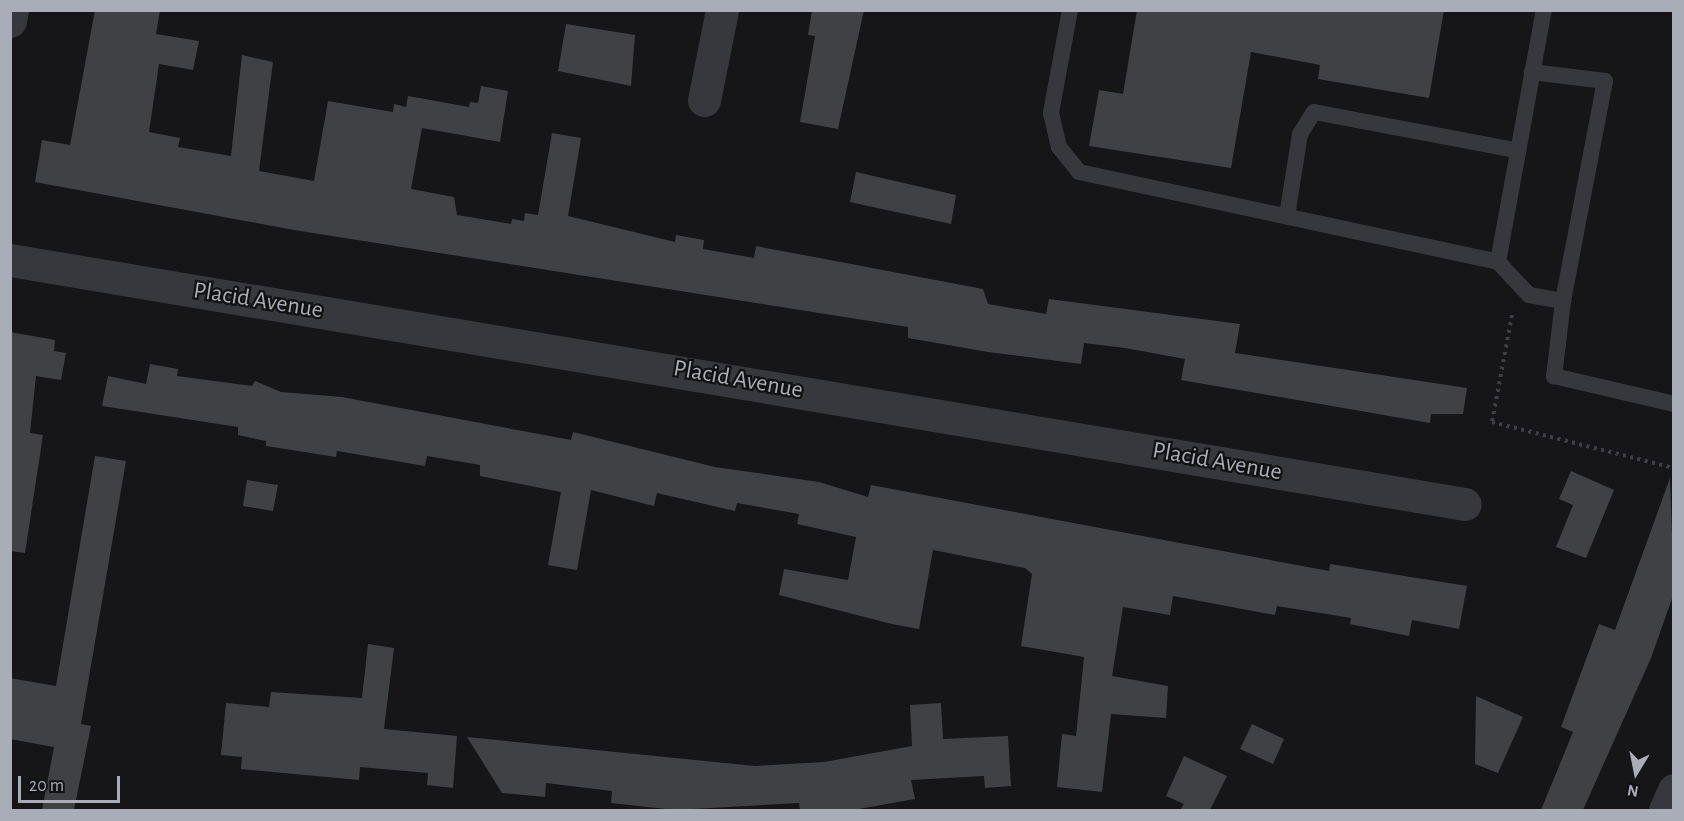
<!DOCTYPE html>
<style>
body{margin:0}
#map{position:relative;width:1684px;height:821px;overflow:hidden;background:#161618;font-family:"Alegreya Sans",sans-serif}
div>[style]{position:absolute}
.building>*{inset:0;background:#404145}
.path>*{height:4px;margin-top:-2px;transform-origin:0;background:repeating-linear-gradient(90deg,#3d3f44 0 3px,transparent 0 7.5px)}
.service>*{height:16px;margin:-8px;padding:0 8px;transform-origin:8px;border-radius:8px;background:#37383d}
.minor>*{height:33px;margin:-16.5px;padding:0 16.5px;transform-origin:16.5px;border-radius:16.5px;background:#37383d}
span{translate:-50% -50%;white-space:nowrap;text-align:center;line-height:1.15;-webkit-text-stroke:4.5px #111113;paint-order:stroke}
.street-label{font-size:24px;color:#a8adb8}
.frame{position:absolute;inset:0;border:12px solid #a8adb8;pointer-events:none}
.north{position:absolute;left:1606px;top:743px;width:60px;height:60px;-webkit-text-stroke:4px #111113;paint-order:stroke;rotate:190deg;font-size:16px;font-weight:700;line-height:24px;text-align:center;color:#a8adb8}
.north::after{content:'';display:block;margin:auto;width:21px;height:27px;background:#a8adb8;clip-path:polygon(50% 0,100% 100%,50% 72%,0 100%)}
.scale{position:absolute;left:18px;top:776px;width:102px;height:27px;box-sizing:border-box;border:3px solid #a8adb8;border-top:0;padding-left:8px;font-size:18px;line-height:21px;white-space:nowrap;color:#a8adb8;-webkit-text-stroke:4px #111113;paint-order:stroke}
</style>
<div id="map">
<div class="building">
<div style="clip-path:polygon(95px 10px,160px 10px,156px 34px,199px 41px,193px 70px,159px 64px,149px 132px,180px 138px,178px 147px,231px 156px,242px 55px,273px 62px,259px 171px,314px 181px,328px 101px,393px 112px,394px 104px,406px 107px,408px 96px,469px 107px,470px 102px,478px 103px,481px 86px,508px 91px,500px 142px,422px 128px,411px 189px,454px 197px,457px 215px,511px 224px,512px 219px,524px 221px,525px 213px,538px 215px,552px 133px,581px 138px,568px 216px,675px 242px,676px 235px,704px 240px,703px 249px,754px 258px,756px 246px,983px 289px,988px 304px,1046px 314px,1049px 299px,1240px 324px,1235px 353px,1467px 388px,1463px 414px,1431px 414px,1430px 423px,1181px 380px,1185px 359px,1125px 348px,1084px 343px,1081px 364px,988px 352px,908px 338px,908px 327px,294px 230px,35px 182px,42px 140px,70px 145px)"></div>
<div style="clip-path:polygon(812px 10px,864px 10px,838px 129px,800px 122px,815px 36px,808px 35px)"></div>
<div style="clip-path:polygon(1137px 10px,1444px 10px,1429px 98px,1318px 79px,1320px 65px,1251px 52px,1231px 168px,1089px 146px,1099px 90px,1123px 94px)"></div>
<div style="clip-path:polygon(566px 24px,635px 35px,631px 86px,558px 71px)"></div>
<div style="clip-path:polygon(856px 172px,956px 195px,951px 224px,850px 202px)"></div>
<div style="clip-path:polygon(10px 332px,55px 340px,54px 351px,66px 353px,61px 380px,36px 376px,30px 433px,43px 435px,25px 553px,10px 551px)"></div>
<div style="clip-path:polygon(150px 364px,178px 369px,177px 376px,252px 386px,255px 381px,281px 392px,342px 397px,571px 440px,573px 432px,715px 467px,819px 482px,868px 497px,871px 485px,1329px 571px,1330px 564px,1467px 586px,1459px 629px,1412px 620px,1409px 636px,1350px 624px,1351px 618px,1277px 606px,1275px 615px,1173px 596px,1170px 615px,1123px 607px,1112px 676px,1168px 686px,1166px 718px,1111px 714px,1102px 792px,1057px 787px,1062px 734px,1076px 736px,1084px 657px,1021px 646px,1032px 574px,1025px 568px,933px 550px,919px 629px,892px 624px,779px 595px,784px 569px,848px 580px,856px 537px,797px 524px,799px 514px,737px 503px,735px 511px,657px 493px,654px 506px,591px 490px,577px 570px,548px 565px,561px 492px,480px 476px,480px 465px,427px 456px,425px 466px,337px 451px,336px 457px,266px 446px,266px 441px,238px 435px,238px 427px,102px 406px,108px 376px,146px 384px)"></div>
<div style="clip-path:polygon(95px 456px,126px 461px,81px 724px,91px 726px,74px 810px,42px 810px,54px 747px,10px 739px,10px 678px,56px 686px)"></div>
<div style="clip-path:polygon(1571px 471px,1614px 490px,1586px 558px,1556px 547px,1573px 505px,1559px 499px)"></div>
<div style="clip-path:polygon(1670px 478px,1674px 593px,1651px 658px,1583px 810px,1541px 810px,1573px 732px,1561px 727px,1599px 624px,1615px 630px)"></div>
<div style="clip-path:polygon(247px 480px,278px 485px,273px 511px,243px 506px)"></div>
<div style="clip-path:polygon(368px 644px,394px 648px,384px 729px,457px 736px,453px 788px,427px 785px,428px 773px,360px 767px,359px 780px,241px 769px,242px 757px,221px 755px,226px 703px,269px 707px,271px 692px,362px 698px)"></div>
<div style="clip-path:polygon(1476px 696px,1523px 717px,1498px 773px,1475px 764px)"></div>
<div style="clip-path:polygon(941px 703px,943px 739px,1008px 736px,1011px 786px,985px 788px,984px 776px,911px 780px,915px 799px,853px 810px,800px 810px,799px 803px,675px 810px,611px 803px,612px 791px,546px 783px,545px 797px,502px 793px,467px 737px,755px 766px,824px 762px,912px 746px,910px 705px)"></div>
<div style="clip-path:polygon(1252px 724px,1284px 739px,1273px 764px,1240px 749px)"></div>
<div style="clip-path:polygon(1184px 756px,1227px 776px,1210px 810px,1180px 810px,1184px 804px,1166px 796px)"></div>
</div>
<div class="path">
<div style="left:1512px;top:315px;width:109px;rotate:100.6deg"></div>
<div style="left:1492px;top:422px;width:188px;rotate:14.2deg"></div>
</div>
<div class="service">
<div style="left:1070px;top:10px;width:105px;rotate:100.5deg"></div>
<div style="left:1051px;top:113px;width:35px;rotate:77deg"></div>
<div style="left:1059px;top:147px;width:32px;rotate:51deg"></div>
<div style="left:1079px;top:172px;width:429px;rotate:12.1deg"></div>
<div style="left:1498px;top:262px;width:256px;rotate:-79.7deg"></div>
<div style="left:1287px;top:216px;width:83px;rotate:-81deg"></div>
<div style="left:1300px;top:134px;width:26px;rotate:-58deg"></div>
<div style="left:1314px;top:112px;width:206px;rotate:10.7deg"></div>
<div style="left:1498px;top:262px;width:45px;rotate:46.8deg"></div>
<div style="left:1529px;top:295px;width:35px;rotate:10deg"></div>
<div style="left:1563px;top:301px;width:224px;rotate:-79.2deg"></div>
<div style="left:1605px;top:81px;width:74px;rotate:-173deg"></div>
<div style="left:1563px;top:301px;width:76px;rotate:96.8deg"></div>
<div style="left:1554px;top:376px;width:123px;rotate:13.1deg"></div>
</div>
<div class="minor">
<div style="left:10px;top:21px;width:11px;rotate:-80deg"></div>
<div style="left:704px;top:100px;width:92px;rotate:-78.7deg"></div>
<div style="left:10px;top:260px;width:1475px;rotate:9.52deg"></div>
<div style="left:1665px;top:810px;width:22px;rotate:-66deg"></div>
</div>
<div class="street-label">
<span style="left:258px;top:301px;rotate:9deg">Placid Avenue</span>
<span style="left:738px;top:380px;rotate:10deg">Placid Avenue</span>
<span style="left:1217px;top:462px;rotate:10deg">Placid Avenue</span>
</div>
<div class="frame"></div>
<div class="north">N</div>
<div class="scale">20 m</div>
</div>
